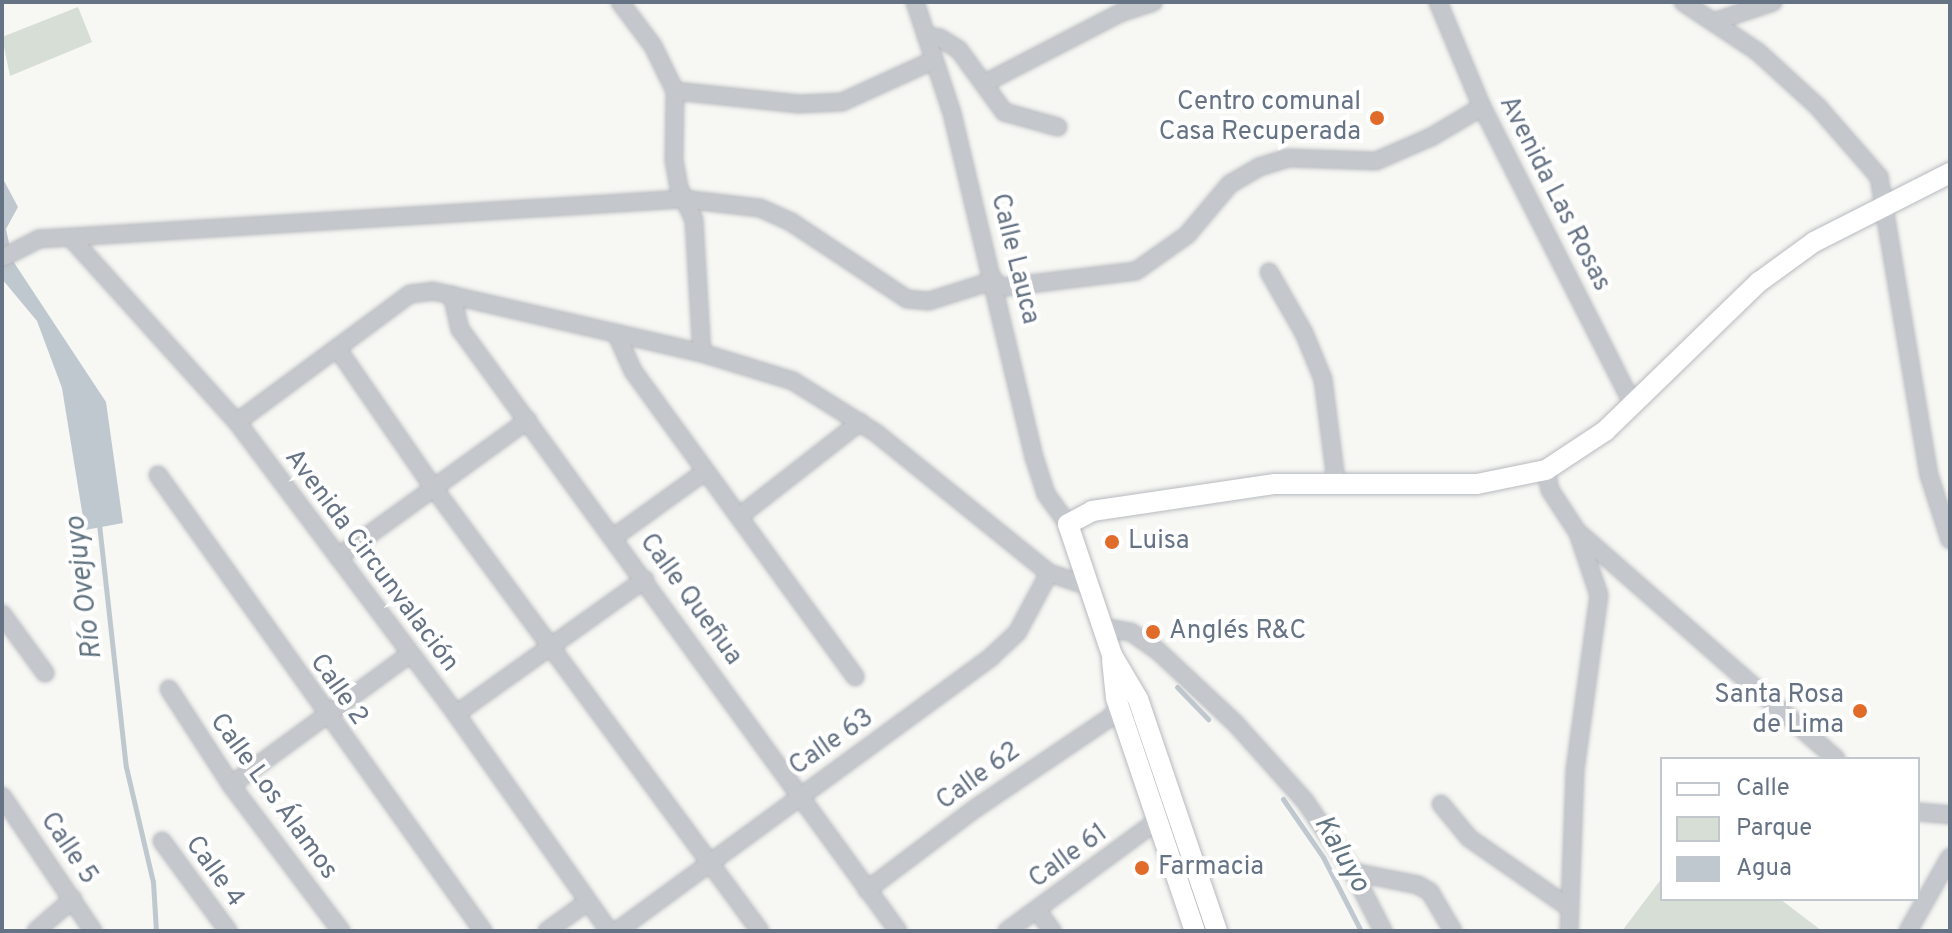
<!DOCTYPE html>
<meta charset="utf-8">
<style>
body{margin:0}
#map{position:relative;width:1952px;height:933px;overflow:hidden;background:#f7f7f4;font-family:Overpass,sans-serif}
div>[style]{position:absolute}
.green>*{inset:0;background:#d7ded5}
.water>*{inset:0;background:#c0c8cf}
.stream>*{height:5px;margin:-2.5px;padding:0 2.5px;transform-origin:2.5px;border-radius:2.5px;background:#c0c8cf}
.roads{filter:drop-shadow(0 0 2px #b7babf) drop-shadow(0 0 2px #b7babf)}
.minor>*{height:16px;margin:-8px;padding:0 8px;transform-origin:8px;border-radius:8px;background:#c4c7cb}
.major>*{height:20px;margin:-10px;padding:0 10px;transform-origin:10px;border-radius:10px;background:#fff}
.dots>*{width:22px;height:22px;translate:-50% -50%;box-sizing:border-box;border:4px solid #fff;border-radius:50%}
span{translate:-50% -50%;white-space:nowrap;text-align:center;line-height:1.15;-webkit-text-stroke:8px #fff;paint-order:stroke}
.poi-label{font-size:26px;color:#667385}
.right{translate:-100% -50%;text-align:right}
.left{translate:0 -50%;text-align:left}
.street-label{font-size:26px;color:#667385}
.water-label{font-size:28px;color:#627481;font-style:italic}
.frame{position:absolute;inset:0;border:4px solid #667385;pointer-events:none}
.legend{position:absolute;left:1660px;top:757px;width:260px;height:144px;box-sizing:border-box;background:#fff;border:2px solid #c2c7ce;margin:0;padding:10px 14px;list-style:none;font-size:24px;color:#667385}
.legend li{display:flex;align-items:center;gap:16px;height:40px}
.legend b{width:40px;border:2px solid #c2c7ce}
</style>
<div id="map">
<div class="green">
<div style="clip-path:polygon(78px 7px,92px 42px,10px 76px,2px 37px)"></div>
<div style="clip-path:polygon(1662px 878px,1662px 899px,1780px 899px,1822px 931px,1622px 931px)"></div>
</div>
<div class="water">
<div style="clip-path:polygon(2px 177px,18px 207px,6px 229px,13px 261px,106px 402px,123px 523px,85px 530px,62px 388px,37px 321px,2px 279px)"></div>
</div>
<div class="stream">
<div style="left:99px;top:524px;width:244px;rotate:83.7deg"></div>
<div style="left:126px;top:767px;width:118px;rotate:76.8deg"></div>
<div style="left:153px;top:882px;width:49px;rotate:86.5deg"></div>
<div style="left:1177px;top:687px;width:45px;rotate:45.9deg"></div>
<div style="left:1283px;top:799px;width:70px;rotate:55.4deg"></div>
<div style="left:1323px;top:857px;width:83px;rotate:62.8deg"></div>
</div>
<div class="roads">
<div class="minor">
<div style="left:620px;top:2px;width:55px;rotate:53.1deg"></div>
<div style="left:653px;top:46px;width:50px;rotate:63.9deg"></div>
<div style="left:675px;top:91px;width:69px;rotate:90.8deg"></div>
<div style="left:674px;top:160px;width:28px;rotate:80deg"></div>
<div style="left:679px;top:188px;width:35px;rotate:65deg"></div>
<div style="left:694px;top:220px;width:133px;rotate:86.6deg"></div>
<div style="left:915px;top:2px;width:117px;rotate:71.6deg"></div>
<div style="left:952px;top:113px;width:354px;rotate:76.6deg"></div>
<div style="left:1034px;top:457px;width:39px;rotate:72deg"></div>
<div style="left:1046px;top:494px;width:37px;rotate:54deg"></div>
<div style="left:1438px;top:2px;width:114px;rotate:67.3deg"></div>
<div style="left:1482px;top:107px;width:334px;rotate:63.1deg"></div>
<div style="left:1683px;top:2px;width:90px;rotate:33.7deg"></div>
<div style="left:1758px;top:52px;width:81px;rotate:42.5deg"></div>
<div style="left:1818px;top:107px;width:93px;rotate:48.9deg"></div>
<div style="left:1879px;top:177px;width:302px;rotate:80.5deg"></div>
<div style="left:1929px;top:475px;width:68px;rotate:72.1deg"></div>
<div style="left:1716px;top:21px;width:60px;rotate:-18.4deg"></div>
<div style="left:926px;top:36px;width:14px;rotate:8deg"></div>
<div style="left:940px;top:38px;width:22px;rotate:32deg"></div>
<div style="left:959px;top:50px;width:77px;rotate:54deg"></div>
<div style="left:1004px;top:112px;width:56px;rotate:15.5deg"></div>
<div style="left:985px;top:83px;width:152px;rotate:-27.4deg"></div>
<div style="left:1120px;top:13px;width:35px;rotate:-18deg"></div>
<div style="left:675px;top:91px;width:125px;rotate:6deg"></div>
<div style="left:799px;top:104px;width:43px;rotate:-2.7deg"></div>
<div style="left:842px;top:102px;width:101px;rotate:-24.5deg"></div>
<div style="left:72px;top:239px;width:246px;rotate:48deg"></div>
<div style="left:237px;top:422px;width:365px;rotate:53.1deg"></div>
<div style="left:456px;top:714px;width:266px;rotate:54.8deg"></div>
<div style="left:2px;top:258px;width:42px;rotate:-27.2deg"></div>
<div style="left:39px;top:239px;width:645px;rotate:-3.55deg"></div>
<div style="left:683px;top:199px;width:78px;rotate:6.7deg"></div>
<div style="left:760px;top:208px;width:34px;rotate:24deg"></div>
<div style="left:791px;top:222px;width:139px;rotate:33.6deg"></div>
<div style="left:907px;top:299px;width:22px;rotate:5deg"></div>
<div style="left:929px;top:301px;width:69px;rotate:-17.7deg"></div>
<div style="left:1269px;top:272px;width:70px;rotate:60.2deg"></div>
<div style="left:1304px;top:333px;width:50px;rotate:67.6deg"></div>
<div style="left:1323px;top:379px;width:103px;rotate:82.7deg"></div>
<div style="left:997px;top:288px;width:140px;rotate:-7deg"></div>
<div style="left:1136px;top:271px;width:62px;rotate:-35.2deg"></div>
<div style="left:1187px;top:235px;width:67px;rotate:-49.9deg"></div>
<div style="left:1230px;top:184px;width:34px;rotate:-30deg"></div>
<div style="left:1259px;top:167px;width:30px;rotate:-17deg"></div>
<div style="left:1288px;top:158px;width:88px;rotate:2deg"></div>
<div style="left:1376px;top:161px;width:60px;rotate:-23.6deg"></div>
<div style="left:1431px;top:137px;width:59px;rotate:-30.5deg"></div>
<div style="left:452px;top:295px;width:35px;rotate:77deg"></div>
<div style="left:460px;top:329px;width:744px;rotate:53.96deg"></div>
<div style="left:616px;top:333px;width:42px;rotate:65.9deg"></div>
<div style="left:633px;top:371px;width:378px;rotate:54deg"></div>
<div style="left:337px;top:348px;width:169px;rotate:55.4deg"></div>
<div style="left:433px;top:487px;width:551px;rotate:53.63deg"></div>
<div style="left:237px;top:422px;width:215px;rotate:-36.5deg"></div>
<div style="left:410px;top:294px;width:23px;rotate:-7deg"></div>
<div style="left:433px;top:291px;width:276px;rotate:13deg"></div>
<div style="left:702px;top:353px;width:95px;rotate:17.1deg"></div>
<div style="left:793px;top:381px;width:98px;rotate:32.1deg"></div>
<div style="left:876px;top:433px;width:223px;rotate:39deg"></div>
<div style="left:1049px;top:573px;width:41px;rotate:18.4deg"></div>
<div style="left:1546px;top:470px;width:20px;rotate:79deg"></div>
<div style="left:1550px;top:490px;width:51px;rotate:56.9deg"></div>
<div style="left:1578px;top:533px;width:65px;rotate:71.3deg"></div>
<div style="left:1599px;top:595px;width:177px;rotate:97.8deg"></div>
<div style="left:1575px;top:770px;width:161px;rotate:92.1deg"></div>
<div style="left:158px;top:475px;width:560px;rotate:54.52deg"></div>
<div style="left:741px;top:515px;width:151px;rotate:-38deg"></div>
<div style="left:1579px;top:533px;width:342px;rotate:41.3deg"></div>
<div style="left:614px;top:537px;width:113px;rotate:-35.7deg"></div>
<div style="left:338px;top:557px;width:234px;rotate:-35.8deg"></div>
<div style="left:2px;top:614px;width:73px;rotate:53.9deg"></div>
<div style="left:1102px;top:627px;width:29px;rotate:10deg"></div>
<div style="left:1131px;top:632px;width:32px;rotate:35deg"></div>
<div style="left:1157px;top:650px;width:107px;rotate:43.1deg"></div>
<div style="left:1235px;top:723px;width:105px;rotate:48.1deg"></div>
<div style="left:1305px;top:801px;width:86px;rotate:55.9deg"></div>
<div style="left:1353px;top:872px;width:66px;rotate:63deg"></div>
<div style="left:169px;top:689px;width:114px;rotate:57.1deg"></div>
<div style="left:231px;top:785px;width:183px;rotate:53deg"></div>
<div style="left:456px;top:714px;width:232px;rotate:-35.5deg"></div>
<div style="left:231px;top:785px;width:222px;rotate:-36.2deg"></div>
<div style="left:2px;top:796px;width:163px;rotate:56deg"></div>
<div style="left:1441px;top:804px;width:44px;rotate:50.5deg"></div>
<div style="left:1469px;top:838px;width:119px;rotate:34.8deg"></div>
<div style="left:1918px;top:812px;width:32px;rotate:5deg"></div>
<div style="left:162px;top:841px;width:112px;rotate:53.7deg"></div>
<div style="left:1353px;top:872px;width:66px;rotate:11.3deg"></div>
<div style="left:1418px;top:885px;width:14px;rotate:30deg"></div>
<div style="left:1430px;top:892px;width:45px;rotate:59.5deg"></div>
<div style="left:867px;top:890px;width:136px;rotate:-37deg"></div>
<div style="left:976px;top:808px;width:163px;rotate:-34deg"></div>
<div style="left:1111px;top:717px;width:14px;rotate:-54deg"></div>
<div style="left:1037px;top:910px;width:26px;rotate:54deg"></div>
<div style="left:36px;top:931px;width:49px;rotate:-40.9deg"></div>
<div style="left:547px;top:931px;width:49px;rotate:-35.9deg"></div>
<div style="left:617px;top:931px;width:464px;rotate:-36.2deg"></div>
<div style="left:991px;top:657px;width:35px;rotate:-43deg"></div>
<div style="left:1017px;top:633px;width:68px;rotate:-61.9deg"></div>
<div style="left:1007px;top:931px;width:186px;rotate:-36.3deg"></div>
<div style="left:1908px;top:931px;width:85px;rotate:-60.4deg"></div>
</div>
<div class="major">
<div style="left:1112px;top:660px;width:38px;rotate:84deg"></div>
<div style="left:1116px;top:698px;width:246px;rotate:71.3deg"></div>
<div style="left:1217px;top:931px;width:245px;rotate:-108.8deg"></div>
<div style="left:1138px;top:699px;width:51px;rotate:-120.6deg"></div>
<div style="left:1112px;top:655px;width:138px;rotate:-108.6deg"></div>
<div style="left:1068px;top:524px;width:27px;rotate:-28deg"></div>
<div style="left:1092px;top:511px;width:185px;rotate:-8.4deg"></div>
<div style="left:1275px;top:484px;width:202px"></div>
<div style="left:1477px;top:484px;width:70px;rotate:-11.5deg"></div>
<div style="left:1546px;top:470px;width:71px;rotate:-33.5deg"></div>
<div style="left:1605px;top:431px;width:214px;rotate:-44.1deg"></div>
<div style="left:1759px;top:282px;width:68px;rotate:-36deg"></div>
<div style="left:1814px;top:242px;width:153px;rotate:-26.9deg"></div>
</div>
</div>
<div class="dots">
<div style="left:1377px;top:118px;background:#e16c2a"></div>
<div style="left:1112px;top:542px;background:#e16c2a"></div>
<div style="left:1153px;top:632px;background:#e16c2a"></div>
<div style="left:1860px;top:711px;background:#e16c2a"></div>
<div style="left:1142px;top:868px;background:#e16c2a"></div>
</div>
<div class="poi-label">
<span class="right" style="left:1361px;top:118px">Centro comunal<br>Casa Recuperada</span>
<span class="left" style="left:1128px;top:542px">Luisa</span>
<span class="left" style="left:1169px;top:632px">Anglés R&amp;C</span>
<span class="right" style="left:1844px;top:711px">Santa Rosa<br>de Lima</span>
<span class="left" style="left:1158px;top:868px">Farmacia</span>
</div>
<div class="street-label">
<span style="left:1554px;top:194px;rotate:63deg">Avenida Las Rosas</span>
<span style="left:1014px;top:259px;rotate:76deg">Calle Lauca</span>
<span style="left:371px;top:561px;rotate:53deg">Avenida Circunvalación</span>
<span style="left:690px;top:600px;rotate:54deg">Calle Queñua</span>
<span style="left:338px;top:690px;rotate:55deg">Calle 2</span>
<span style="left:832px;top:743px;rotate:-35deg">Calle 63</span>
<span style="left:979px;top:777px;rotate:-36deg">Calle 62</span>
<span style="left:273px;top:797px;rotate:54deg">Calle Los Álamos</span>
<span style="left:68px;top:849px;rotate:56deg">Calle 5</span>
<span style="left:1069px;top:857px;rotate:-36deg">Calle 61</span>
<span style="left:214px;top:872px;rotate:54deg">Calle 4</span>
</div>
<div class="water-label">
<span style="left:85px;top:588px;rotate:-97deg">Río Ovejuyo</span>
<span style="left:1341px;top:854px;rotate:60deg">Kaluyo</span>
</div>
<div class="frame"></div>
<ul class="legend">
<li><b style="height:10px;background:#fff"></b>Calle</li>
<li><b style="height:22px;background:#d7ded5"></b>Parque</li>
<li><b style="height:22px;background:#c0c8cf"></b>Agua</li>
</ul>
</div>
